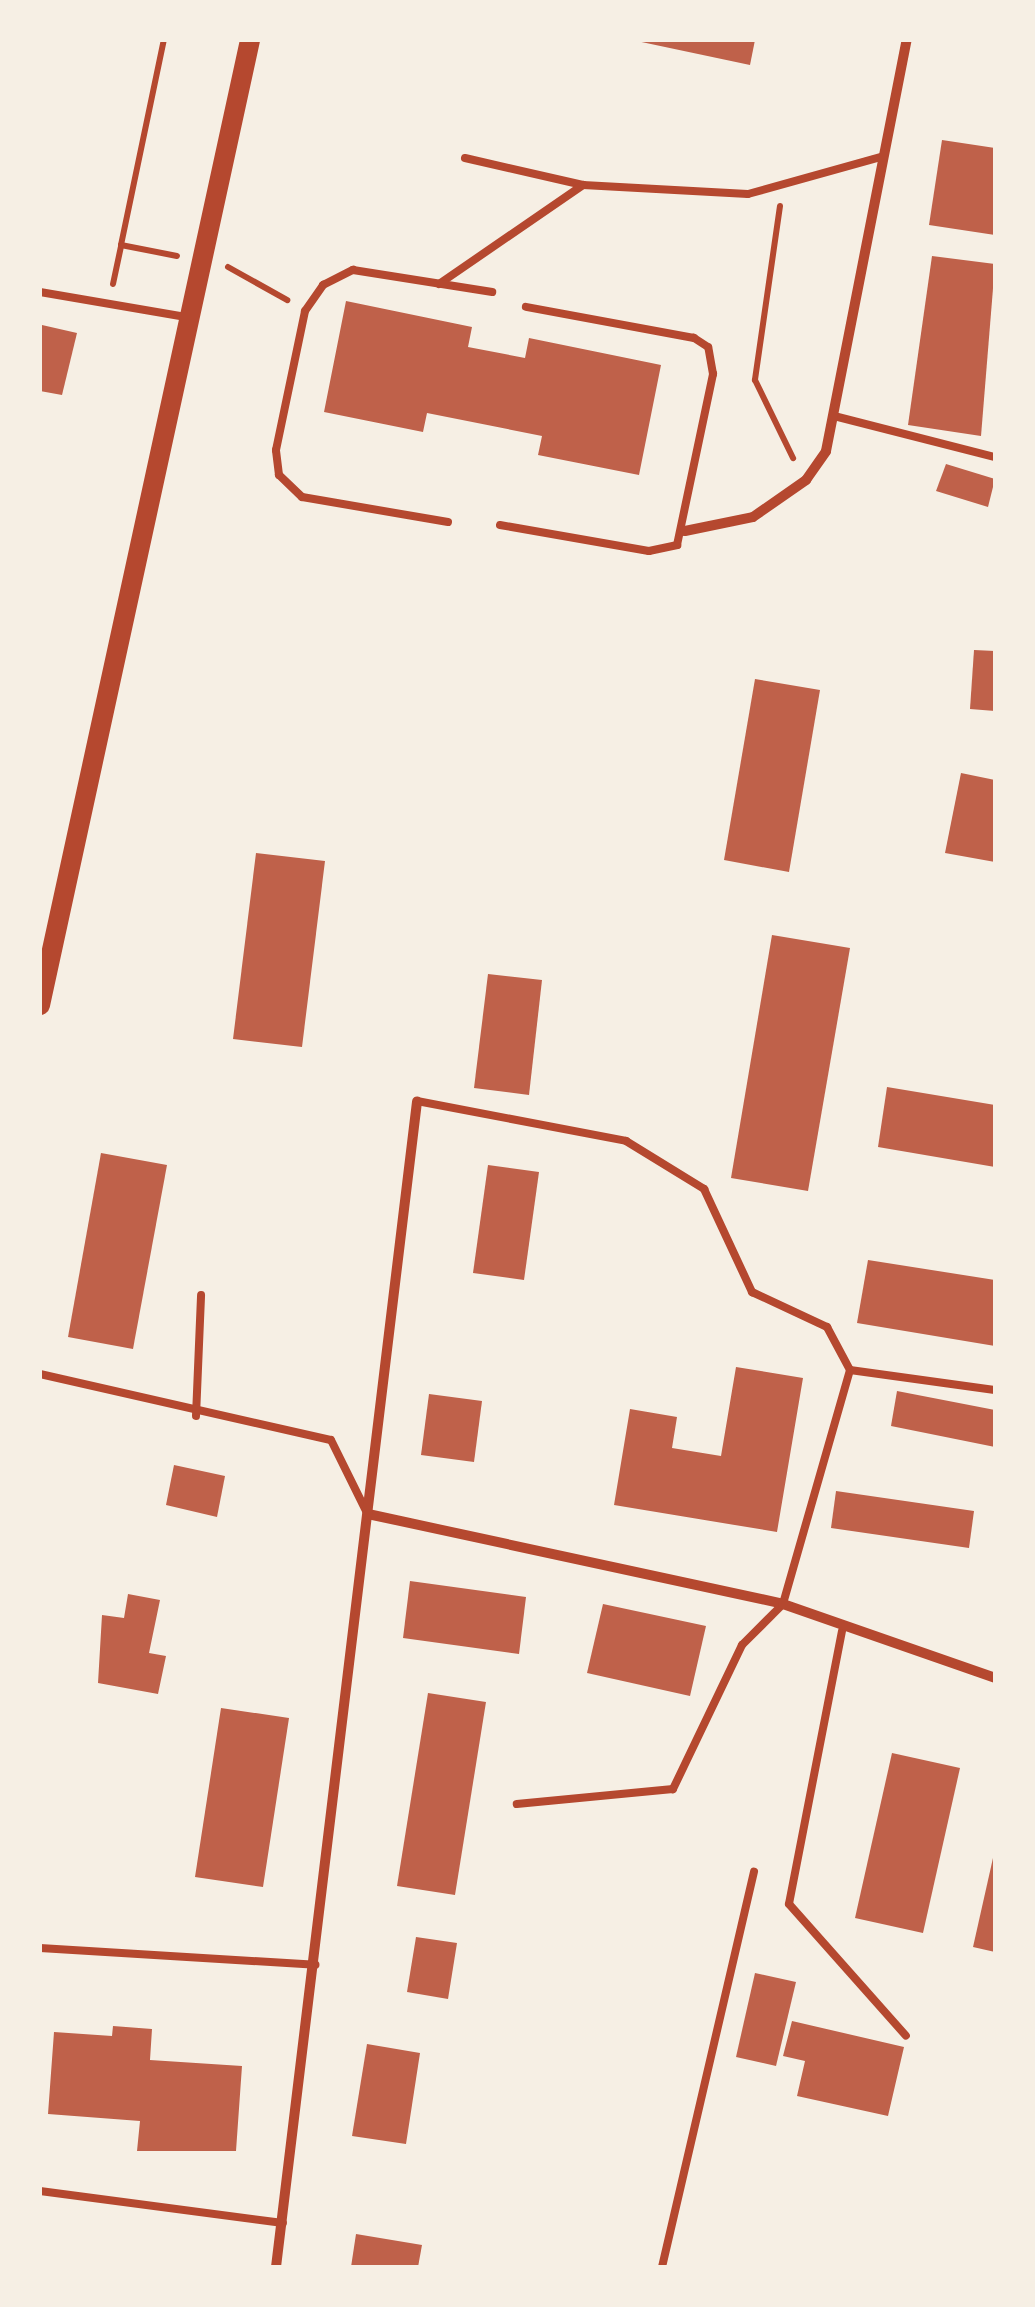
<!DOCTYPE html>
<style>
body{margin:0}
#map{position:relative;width:1035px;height:2307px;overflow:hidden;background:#f6efe4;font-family:"IBM Plex Sans",sans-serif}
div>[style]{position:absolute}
.building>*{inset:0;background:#bf614a}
.path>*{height:6px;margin:-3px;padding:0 3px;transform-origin:3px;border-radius:3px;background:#b5482f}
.service>*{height:8px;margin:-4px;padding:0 4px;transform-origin:4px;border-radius:4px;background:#b5482f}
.minor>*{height:10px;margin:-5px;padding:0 5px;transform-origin:5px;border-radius:5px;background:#b5482f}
.secondary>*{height:20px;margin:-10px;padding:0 10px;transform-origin:10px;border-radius:10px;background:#b5482f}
span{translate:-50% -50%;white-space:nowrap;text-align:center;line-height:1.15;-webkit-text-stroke:8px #f6efe4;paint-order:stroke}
.frame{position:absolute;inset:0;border:42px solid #f6efe4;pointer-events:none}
</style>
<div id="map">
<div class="building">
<div style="clip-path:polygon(632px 40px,755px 40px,750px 65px)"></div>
<div style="clip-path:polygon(942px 140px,995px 148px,995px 235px,929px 225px)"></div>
<div style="clip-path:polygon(932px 256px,995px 264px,981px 436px,908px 425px)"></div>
<div style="clip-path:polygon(346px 301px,472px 327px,468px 347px,525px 358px,529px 338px,661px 365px,639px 475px,538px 455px,542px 436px,427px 413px,423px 432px,324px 412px)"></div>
<div style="clip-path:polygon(42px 325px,77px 333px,62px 395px,40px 391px)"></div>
<div style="clip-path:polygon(946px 464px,995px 479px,988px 507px,936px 491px)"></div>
<div style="clip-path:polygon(974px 650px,995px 651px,995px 711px,970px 709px)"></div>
<div style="clip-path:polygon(755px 679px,820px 690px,789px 872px,724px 860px)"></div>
<div style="clip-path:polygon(961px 773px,995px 780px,995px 862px,945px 853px)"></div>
<div style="clip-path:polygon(256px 853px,325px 861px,302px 1047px,233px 1039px)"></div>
<div style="clip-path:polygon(772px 935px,850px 948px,808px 1191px,731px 1178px)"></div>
<div style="clip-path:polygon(488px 974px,542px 980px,529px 1095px,474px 1088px)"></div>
<div style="clip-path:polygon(887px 1087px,995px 1105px,995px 1167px,878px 1147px)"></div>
<div style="clip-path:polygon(101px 1153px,167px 1165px,133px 1349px,68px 1337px)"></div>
<div style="clip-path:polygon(488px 1165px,539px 1172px,524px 1280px,473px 1273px)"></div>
<div style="clip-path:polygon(868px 1260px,995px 1280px,995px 1346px,857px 1323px)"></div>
<div style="clip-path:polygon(736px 1367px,803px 1378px,777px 1532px,614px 1505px,630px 1409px,677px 1417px,672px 1448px,721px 1456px)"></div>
<div style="clip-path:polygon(897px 1391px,995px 1410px,995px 1447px,891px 1426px)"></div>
<div style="clip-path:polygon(429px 1394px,482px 1401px,474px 1462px,421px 1455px)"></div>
<div style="clip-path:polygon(174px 1465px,225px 1476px,217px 1517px,166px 1505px)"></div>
<div style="clip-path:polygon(836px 1491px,974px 1511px,969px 1548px,831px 1528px)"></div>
<div style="clip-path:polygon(410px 1581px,526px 1597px,519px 1654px,403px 1638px)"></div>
<div style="clip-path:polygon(128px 1594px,160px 1600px,149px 1653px,166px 1656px,158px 1694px,98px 1683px,102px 1615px,124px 1618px)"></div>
<div style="clip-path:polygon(603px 1604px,706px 1626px,690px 1696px,587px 1673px)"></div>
<div style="clip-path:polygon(428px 1693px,486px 1702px,455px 1895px,397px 1886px)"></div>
<div style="clip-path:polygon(221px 1708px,289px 1718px,263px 1887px,195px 1877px)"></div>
<div style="clip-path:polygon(892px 1753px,960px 1768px,923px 1933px,855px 1918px)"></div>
<div style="clip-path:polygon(993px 1858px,995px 1858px,995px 1952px,973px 1947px)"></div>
<div style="clip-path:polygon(416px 1937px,457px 1943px,448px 1999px,407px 1992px)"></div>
<div style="clip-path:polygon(755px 1973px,796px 1982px,776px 2066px,736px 2057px)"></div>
<div style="clip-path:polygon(792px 2021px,904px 2047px,888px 2116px,797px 2096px,805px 2061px,783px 2056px)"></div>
<div style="clip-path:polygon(113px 2026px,152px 2029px,150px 2060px,242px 2066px,236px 2151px,137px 2151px,140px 2121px,48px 2114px,54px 2032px,112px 2036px)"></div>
<div style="clip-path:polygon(367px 2044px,420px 2053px,406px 2144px,352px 2136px)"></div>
<div style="clip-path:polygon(356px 2234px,422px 2245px,418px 2267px,351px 2267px)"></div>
</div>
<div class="path">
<div style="left:780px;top:206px;width:176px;rotate:98.2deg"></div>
<div style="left:755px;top:380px;width:87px;rotate:64deg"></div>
<div style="left:121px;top:245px;width:209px;rotate:-78.2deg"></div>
<div style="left:228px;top:267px;width:68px;rotate:29.2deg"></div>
<div style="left:113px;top:284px;width:40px;rotate:-78deg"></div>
<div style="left:121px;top:245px;width:57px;rotate:11.1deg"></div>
</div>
<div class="service">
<div style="left:465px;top:158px;width:121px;rotate:12.9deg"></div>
<div style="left:583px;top:185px;width:165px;rotate:3.1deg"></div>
<div style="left:748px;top:194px;width:141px;rotate:-15.6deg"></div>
<div style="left:439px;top:284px;width:175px;rotate:-34.5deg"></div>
<div style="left:40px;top:292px;width:148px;rotate:9.7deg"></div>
<div style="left:838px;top:417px;width:162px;rotate:14.3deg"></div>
<div style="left:448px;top:522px;width:148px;rotate:-170.3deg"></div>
<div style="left:302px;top:497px;width:32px;rotate:-136deg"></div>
<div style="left:279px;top:475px;width:25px;rotate:-97deg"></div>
<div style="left:276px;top:450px;width:142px;rotate:-78.2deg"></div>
<div style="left:305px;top:311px;width:32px;rotate:-55deg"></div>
<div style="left:323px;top:285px;width:34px;rotate:-27deg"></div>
<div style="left:353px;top:270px;width:141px;rotate:9deg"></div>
<div style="left:500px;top:525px;width:151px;rotate:9.9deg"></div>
<div style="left:649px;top:551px;width:29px;rotate:-12deg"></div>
<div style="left:677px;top:545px;width:175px;rotate:-78.1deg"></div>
<div style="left:713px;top:374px;width:27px;rotate:-100deg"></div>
<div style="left:708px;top:347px;width:17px;rotate:-147deg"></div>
<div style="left:694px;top:338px;width:171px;rotate:-169.5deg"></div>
<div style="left:417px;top:1101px;width:213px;rotate:10.8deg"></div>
<div style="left:626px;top:1141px;width:92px;rotate:31.6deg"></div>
<div style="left:704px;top:1189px;width:114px;rotate:65deg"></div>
<div style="left:752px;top:1292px;width:83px;rotate:25deg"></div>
<div style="left:827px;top:1327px;width:49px;rotate:61.9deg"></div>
<div style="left:850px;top:1370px;width:243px;rotate:106deg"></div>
<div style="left:783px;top:1604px;width:58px;rotate:135deg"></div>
<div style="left:742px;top:1645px;width:160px;rotate:115.6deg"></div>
<div style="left:673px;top:1789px;width:157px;rotate:174.5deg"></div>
<div style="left:850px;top:1370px;width:146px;rotate:7.9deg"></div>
<div style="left:40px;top:1374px;width:298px;rotate:12.8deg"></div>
<div style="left:331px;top:1440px;width:81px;rotate:63.7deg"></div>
<div style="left:196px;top:1416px;width:121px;rotate:-87.6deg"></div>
<div style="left:842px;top:1631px;width:278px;rotate:101deg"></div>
<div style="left:789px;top:1904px;width:176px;rotate:48.4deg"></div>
<div style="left:40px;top:1948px;width:276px;rotate:3.5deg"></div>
<div style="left:40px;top:2191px;width:245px;rotate:7.5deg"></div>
<div style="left:662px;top:2267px;width:406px;rotate:-76.9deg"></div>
</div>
<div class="minor">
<div style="left:685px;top:531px;width:69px;rotate:-11.6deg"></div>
<div style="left:753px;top:517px;width:65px;rotate:-34.9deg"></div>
<div style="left:806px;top:480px;width:35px;rotate:-55deg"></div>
<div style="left:826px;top:451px;width:419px;rotate:-78.9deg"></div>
<div style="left:368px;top:1514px;width:425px;rotate:12.2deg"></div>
<div style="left:783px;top:1604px;width:225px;rotate:19.2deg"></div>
<div style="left:276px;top:2267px;width:1174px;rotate:-83.1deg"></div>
</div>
<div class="secondary">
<div style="left:40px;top:1005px;width:988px;rotate:-77.72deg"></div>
</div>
<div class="frame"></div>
</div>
